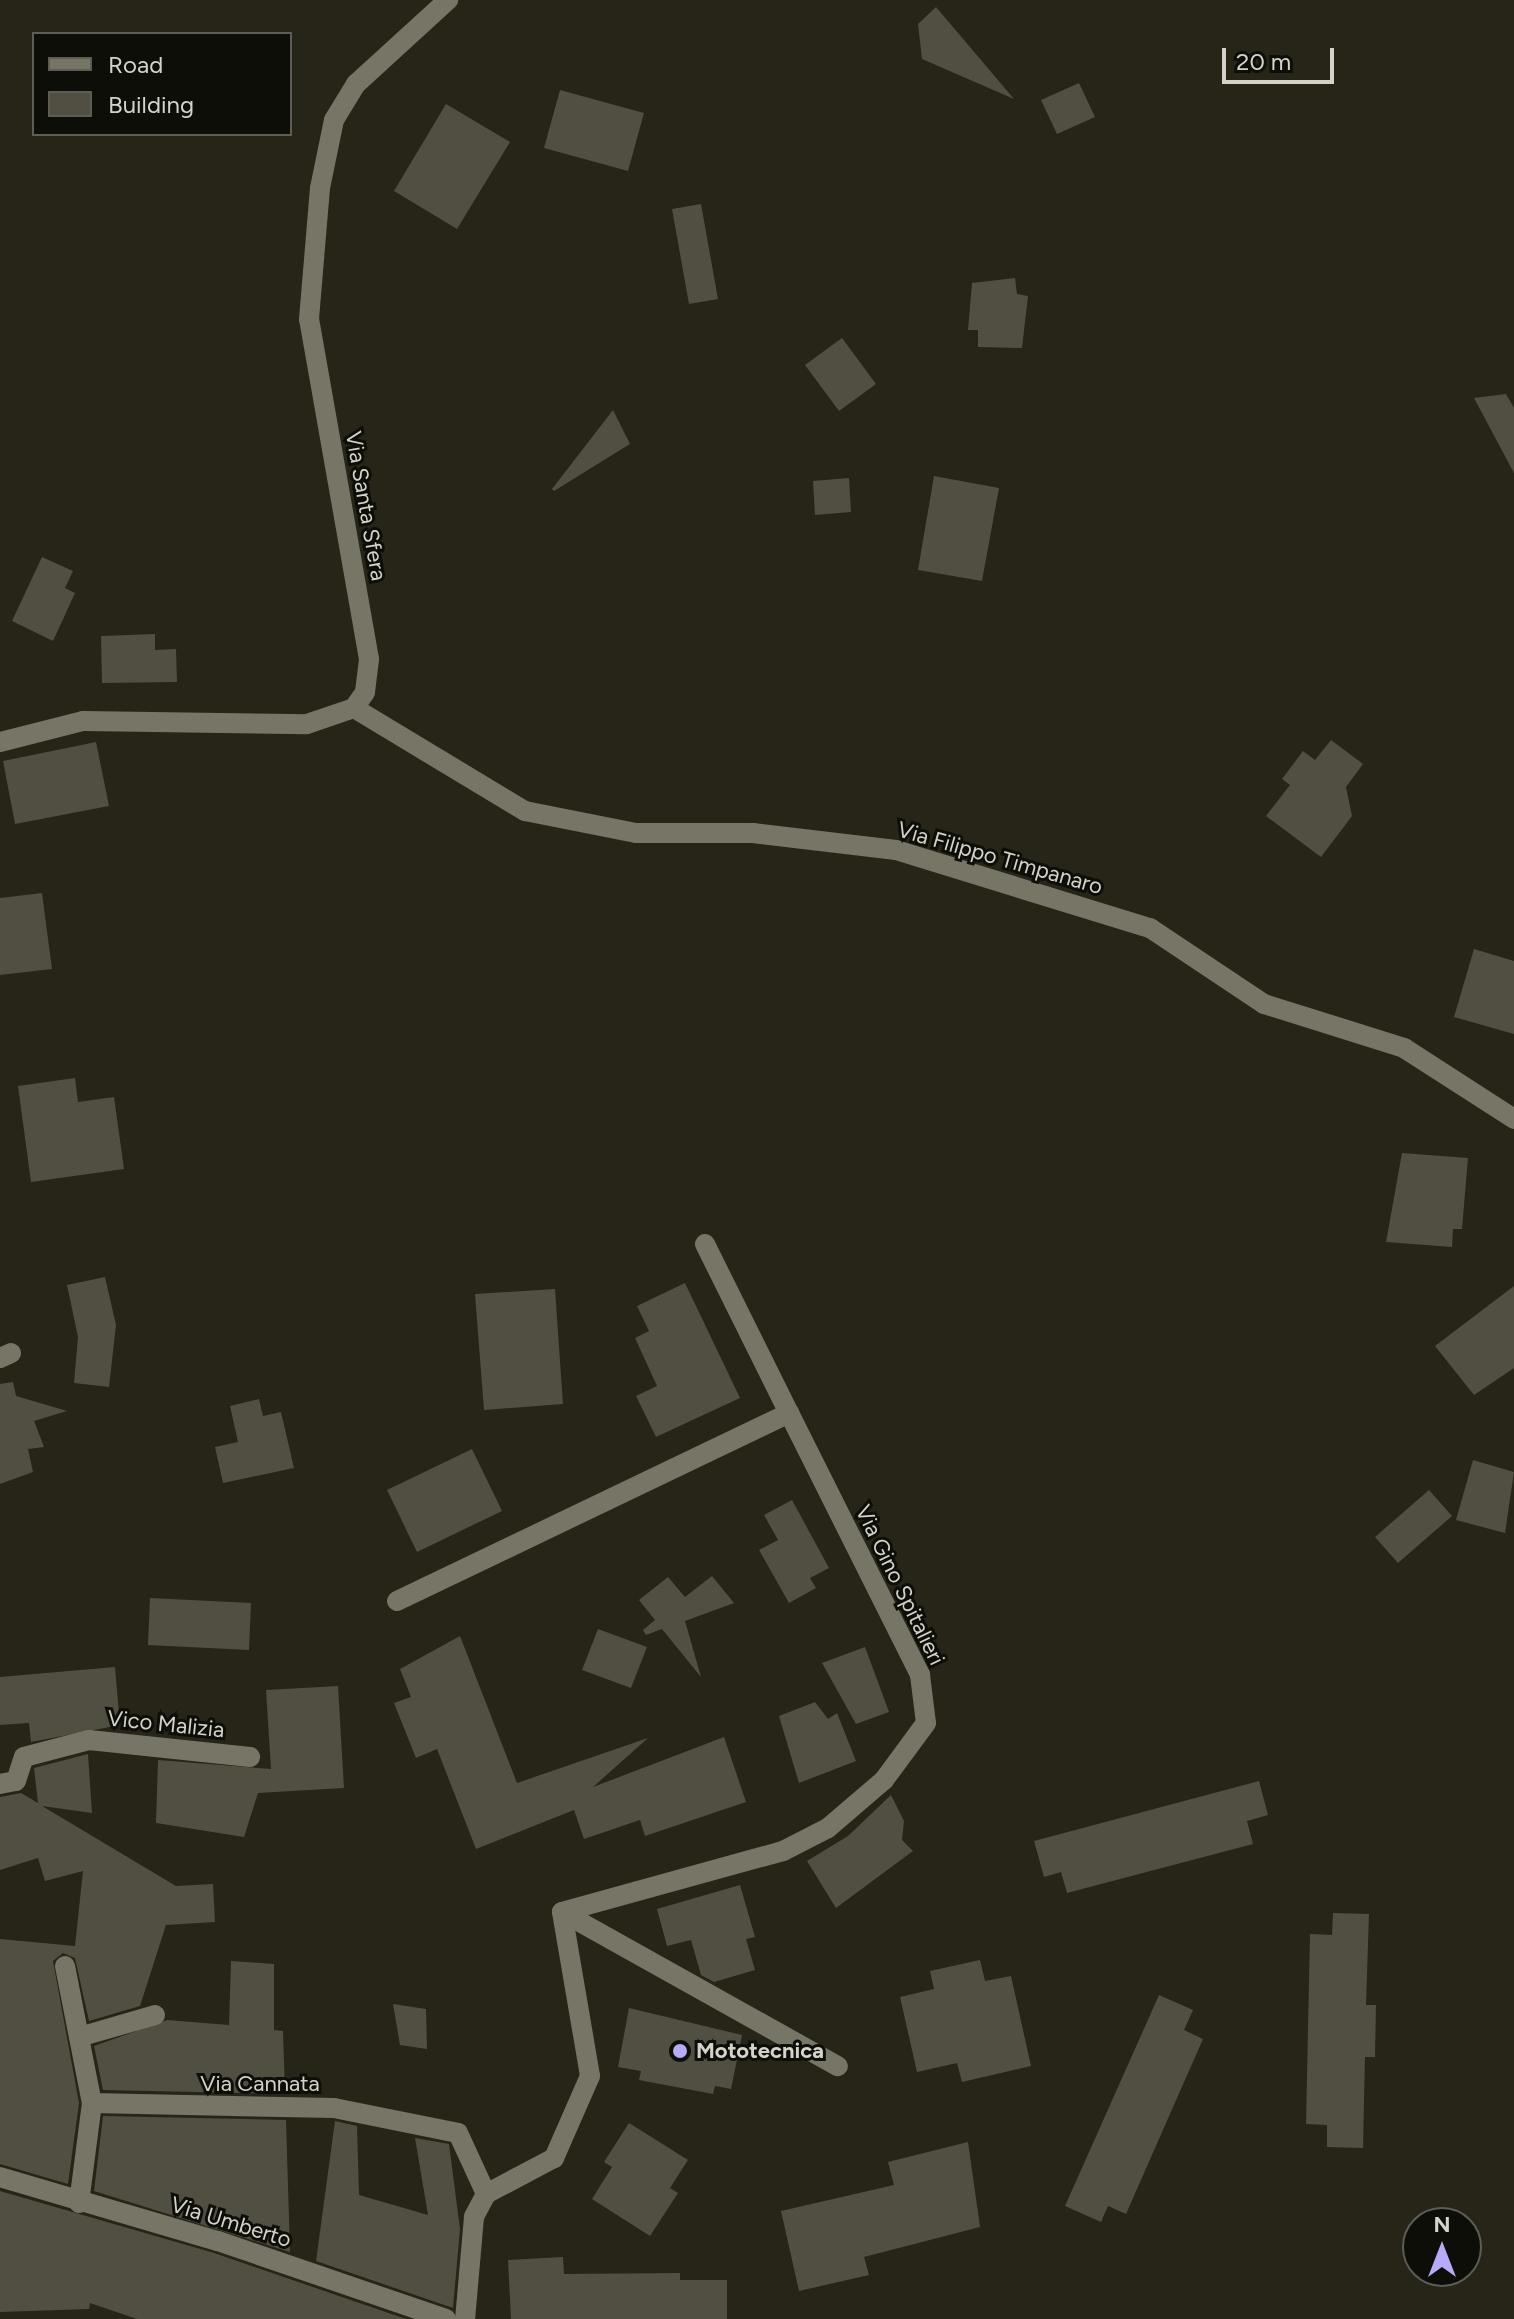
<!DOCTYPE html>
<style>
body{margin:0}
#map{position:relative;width:1514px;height:2319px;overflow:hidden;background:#262518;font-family:Figtree,sans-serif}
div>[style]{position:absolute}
.building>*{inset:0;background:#504f41}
.street>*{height:20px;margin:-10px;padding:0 10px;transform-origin:10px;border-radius:10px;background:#767566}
.secondary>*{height:20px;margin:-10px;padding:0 10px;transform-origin:10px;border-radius:10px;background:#767566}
.dots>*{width:22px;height:22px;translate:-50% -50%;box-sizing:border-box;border:4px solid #0e0e08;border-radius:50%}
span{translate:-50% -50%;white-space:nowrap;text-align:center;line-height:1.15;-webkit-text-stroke:6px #0e0e08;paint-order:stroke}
.street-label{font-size:22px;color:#d4d3cb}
.poi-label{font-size:22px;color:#d4d3cb;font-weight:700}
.left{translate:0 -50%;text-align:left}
.legend{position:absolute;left:32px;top:32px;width:260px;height:104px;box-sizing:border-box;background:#0e0e08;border:2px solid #5d5d56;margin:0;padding:10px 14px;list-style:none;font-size:24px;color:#d4d3cb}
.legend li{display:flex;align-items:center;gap:16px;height:40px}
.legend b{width:40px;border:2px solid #5d5d56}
.north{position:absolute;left:1402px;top:2207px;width:80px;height:80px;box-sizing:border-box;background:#0e0e08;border:2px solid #5d5d56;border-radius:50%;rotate:0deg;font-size:22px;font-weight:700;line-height:32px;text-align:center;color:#d4d3cb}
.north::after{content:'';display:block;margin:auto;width:28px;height:36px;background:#b7abf8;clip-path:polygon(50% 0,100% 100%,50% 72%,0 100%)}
.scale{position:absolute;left:1222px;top:48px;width:112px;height:36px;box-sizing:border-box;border:4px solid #d4d3cb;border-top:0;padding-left:10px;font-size:24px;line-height:28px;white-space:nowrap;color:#d4d3cb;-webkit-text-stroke:6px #0e0e08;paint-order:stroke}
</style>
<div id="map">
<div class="building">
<div style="clip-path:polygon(936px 7px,1014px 99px,922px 59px,918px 24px)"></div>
<div style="clip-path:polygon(1079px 83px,1095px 117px,1057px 134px,1041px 100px)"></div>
<div style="clip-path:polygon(560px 90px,644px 113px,628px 171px,544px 148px)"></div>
<div style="clip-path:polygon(446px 104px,510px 142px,457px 229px,394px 191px)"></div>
<div style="clip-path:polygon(701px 204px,718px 299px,689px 304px,672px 209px)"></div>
<div style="clip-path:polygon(1015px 278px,1017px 294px,1028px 296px,1022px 348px,978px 347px,978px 330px,968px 330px,972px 283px)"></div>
<div style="clip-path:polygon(842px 338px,876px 384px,839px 411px,805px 365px)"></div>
<div style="clip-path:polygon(1506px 394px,1514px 408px,1514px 473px,1474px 398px)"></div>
<div style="clip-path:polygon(613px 410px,630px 444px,554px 491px,552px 489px)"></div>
<div style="clip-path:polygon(934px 476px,999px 488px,982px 581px,918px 570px)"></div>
<div style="clip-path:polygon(849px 478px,851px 512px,815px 515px,813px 481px)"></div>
<div style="clip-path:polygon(42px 557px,73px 571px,65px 588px,75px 593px,53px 641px,12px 621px)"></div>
<div style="clip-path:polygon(155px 634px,155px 650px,176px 649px,177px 682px,102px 683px,101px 636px)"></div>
<div style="clip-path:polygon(1331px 740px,1363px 764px,1346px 787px,1352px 816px,1321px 857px,1266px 816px,1290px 785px,1282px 779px,1303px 751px,1315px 760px)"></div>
<div style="clip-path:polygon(96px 742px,109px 806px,15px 824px,3px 761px)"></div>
<div style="clip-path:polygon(42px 893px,52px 969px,0 975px,0 898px)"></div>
<div style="clip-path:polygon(1474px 949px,1514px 961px,1514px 1034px,1454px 1017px)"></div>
<div style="clip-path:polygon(75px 1078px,78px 1102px,114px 1097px,124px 1169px,31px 1182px,18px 1086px)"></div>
<div style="clip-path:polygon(1402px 1153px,1468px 1158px,1462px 1229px,1453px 1229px,1452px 1247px,1386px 1242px)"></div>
<div style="clip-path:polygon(105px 1277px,116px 1325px,109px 1387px,74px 1383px,78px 1337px,67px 1285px)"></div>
<div style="clip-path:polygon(685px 1283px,740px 1398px,656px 1437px,636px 1396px,657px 1386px,635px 1338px,649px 1331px,637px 1306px)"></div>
<div style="clip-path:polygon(1514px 1286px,1514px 1368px,1474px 1395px,1435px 1346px)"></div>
<div style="clip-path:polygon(555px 1289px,563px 1404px,484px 1410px,475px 1294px)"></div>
<div style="clip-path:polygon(13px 1382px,16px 1396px,67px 1411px,34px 1421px,44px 1447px,28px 1449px,33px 1472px,0 1484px,0 1384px)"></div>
<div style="clip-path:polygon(259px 1399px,263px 1416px,281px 1412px,294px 1468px,223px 1483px,215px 1447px,238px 1442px,230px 1406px)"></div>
<div style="clip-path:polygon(472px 1449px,502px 1511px,417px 1552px,387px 1490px)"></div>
<div style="clip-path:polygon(1473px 1460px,1514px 1472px,1505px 1533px,1456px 1520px)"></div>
<div style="clip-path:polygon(1429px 1490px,1452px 1516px,1398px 1563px,1375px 1537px)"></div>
<div style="clip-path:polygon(792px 1500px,829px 1568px,810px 1578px,816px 1588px,789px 1603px,759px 1550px,778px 1540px,764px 1515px)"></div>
<div style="clip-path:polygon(712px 1576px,734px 1603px,685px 1621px,701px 1677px,662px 1629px,646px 1635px,643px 1630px,655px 1620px,639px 1600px,668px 1577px,685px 1597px)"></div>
<div style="clip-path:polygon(150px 1598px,251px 1603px,249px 1650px,148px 1645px)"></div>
<div style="clip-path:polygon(598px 1629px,647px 1647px,631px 1688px,582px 1670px)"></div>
<div style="clip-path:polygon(460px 1636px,517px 1783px,648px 1738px,593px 1787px,724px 1737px,746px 1802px,645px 1836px,640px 1820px,584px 1839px,574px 1810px,476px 1849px,437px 1749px,416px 1758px,394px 1703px,411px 1697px,400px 1669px)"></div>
<div style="clip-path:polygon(865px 1647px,889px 1712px,856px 1724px,822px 1663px)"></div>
<div style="clip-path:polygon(115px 1667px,120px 1725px,31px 1742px,29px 1723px,0 1725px,0 1677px)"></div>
<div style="clip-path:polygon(338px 1686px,344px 1788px,258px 1793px,244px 1837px,156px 1823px,158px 1760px,271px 1769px,266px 1690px)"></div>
<div style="clip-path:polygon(815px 1702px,828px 1719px,837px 1713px,856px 1761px,799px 1783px,779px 1716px)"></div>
<div style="clip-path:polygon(88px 1754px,92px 1813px,42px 1806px,176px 1886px,213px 1884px,215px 1922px,166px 1925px,140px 2006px,89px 2021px,75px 1958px,63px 1953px,53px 1961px,79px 2103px,68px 2184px,0 2164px,0 1939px,75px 1946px,83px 1871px,45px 1881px,38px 1858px,0 1870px,0 1797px,21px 1793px,38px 1803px,34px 1768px)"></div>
<div style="clip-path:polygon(1259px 1781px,1268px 1815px,1247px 1821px,1253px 1844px,1067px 1893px,1061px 1872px,1044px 1877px,1034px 1841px)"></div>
<div style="clip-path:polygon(891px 1795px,904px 1821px,902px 1840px,913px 1851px,836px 1908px,807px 1861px,848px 1836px)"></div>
<div style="clip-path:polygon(740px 1885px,755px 1937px,746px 1939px,755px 1970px,714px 1982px,701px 1975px,691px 1940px,667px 1946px,657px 1909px)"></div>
<div style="clip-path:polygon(1333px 1913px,1369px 1914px,1366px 2005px,1376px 2005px,1375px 2057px,1365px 2057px,1363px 2148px,1327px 2147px,1327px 2125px,1306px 2124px,1310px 1934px,1332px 1935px)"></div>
<div style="clip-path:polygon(980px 1960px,985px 1981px,1011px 1976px,1031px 2066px,962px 2082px,957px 2063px,917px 2072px,900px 1997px,934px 1989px,930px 1971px)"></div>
<div style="clip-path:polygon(231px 1961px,274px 1964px,274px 2030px,283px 2031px,285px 2094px,103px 2090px,94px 2046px,167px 2020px,229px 2025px)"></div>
<div style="clip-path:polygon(1159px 1995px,1193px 2010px,1184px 2030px,1203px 2039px,1126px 2214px,1108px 2206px,1101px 2222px,1065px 2206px)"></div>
<div style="clip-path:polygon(393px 2004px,426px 2009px,427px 2049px,400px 2045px)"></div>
<div style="clip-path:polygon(629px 2008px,742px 2035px,731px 2089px,715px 2086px,713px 2094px,639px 2080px,641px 2071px,618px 2067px)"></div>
<div style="clip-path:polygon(103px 2116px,286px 2120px,290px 2252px,94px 2191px)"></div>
<div style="clip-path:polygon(335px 2121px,357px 2126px,359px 2195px,428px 2215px,415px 2138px,449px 2144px,460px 2229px,453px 2308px,316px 2261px)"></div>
<div style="clip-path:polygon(629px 2123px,688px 2160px,670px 2188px,678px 2193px,650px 2236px,592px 2199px,612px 2167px,604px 2162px)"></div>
<div style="clip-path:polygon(968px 2142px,980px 2227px,864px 2257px,869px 2275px,799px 2291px,781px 2211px,894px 2185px,888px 2162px)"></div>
<div style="clip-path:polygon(0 2191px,214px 2253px,406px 2319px,137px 2319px,90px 2303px,89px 2309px,0 2312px)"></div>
<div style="clip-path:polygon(563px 2257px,564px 2274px,680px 2273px,680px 2280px,727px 2280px,727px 2319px,511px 2319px,508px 2260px)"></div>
</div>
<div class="street">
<div style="left:354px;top:708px;width:200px;rotate:31.1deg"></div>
<div style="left:525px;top:811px;width:113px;rotate:11.2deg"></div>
<div style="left:636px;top:833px;width:117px"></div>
<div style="left:753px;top:833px;width:144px;rotate:6.8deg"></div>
<div style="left:896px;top:850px;width:266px;rotate:17.1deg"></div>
<div style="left:1150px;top:928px;width:137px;rotate:33.7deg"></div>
<div style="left:1264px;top:1004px;width:147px;rotate:17.4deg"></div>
<div style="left:1404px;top:1048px;width:131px;rotate:32.8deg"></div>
<div style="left:0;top:742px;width:86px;rotate:-14.2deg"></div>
<div style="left:83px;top:721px;width:224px;rotate:0.8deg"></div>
<div style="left:307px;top:724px;width:50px;rotate:-18.8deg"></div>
<div style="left:354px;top:708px;width:19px;rotate:-55deg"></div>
<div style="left:365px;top:692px;width:33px;rotate:-83deg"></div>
<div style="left:369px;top:659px;width:345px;rotate:-100deg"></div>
<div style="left:309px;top:319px;width:131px;rotate:-85.2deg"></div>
<div style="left:320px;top:188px;width:69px;rotate:-78.4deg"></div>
<div style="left:334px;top:120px;width:42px;rotate:-58.6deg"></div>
<div style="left:356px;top:84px;width:125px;rotate:-42.4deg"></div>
<div style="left:705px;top:1244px;width:189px;rotate:63.6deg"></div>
<div style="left:0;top:1358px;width:12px;rotate:-24deg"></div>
<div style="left:397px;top:1601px;width:435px;rotate:-25.6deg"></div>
<div style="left:789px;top:1413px;width:293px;rotate:63.4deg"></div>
<div style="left:920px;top:1675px;width:48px;rotate:82.9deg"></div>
<div style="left:926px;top:1723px;width:71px;rotate:126.4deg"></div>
<div style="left:884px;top:1780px;width:74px;rotate:139.4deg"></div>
<div style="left:828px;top:1828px;width:51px;rotate:152.9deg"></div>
<div style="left:783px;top:1851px;width:229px;rotate:164.6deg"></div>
<div style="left:562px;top:1912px;width:166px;rotate:80.3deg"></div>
<div style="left:590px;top:2076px;width:90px;rotate:113.7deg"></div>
<div style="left:554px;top:2158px;width:77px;rotate:152.1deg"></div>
<div style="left:486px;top:2194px;width:26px;rotate:118deg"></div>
<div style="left:474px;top:2217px;width:102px;rotate:95deg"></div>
<div style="left:0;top:1784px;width:16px;rotate:-11deg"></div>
<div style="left:16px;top:1781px;width:25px;rotate:-72deg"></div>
<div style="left:24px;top:1757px;width:67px;rotate:-14.7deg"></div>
<div style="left:89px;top:1740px;width:162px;rotate:6deg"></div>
<div style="left:562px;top:1912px;width:316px;rotate:29.2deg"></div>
<div style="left:65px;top:1966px;width:140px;rotate:78.9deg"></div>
<div style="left:79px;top:2037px;width:79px;rotate:-16.1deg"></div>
<div style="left:79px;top:2203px;width:101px;rotate:-82.6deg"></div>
<div style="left:92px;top:2103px;width:242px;rotate:1.2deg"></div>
<div style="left:334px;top:2108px;width:126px;rotate:11.4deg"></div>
<div style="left:458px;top:2133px;width:67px;rotate:65.3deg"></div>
</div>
<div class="secondary">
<div style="left:0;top:2177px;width:227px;rotate:16.4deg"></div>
<div style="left:218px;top:2241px;width:241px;rotate:18.9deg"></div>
</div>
<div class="dots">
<div style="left:680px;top:2051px;background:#b7abf8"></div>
</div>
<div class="street-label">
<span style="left:366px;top:506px;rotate:80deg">Via Santa Sfera</span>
<span style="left:1000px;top:858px;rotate:16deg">Via Filippo Timpanaro</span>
<span style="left:900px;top:1585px;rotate:64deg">Via Gino Spitalieri</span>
<span style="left:166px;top:1724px;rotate:6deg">Vico Malizia</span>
<span style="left:260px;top:2084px">Via Cannata</span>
<span style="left:231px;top:2222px;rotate:17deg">Via Umberto</span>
</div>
<div class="poi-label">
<span class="left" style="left:696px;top:2051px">Mototecnica</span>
</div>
<ul class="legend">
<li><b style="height:10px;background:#767566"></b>Road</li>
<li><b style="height:22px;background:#504f41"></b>Building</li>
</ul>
<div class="north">N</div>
<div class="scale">20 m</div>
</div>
